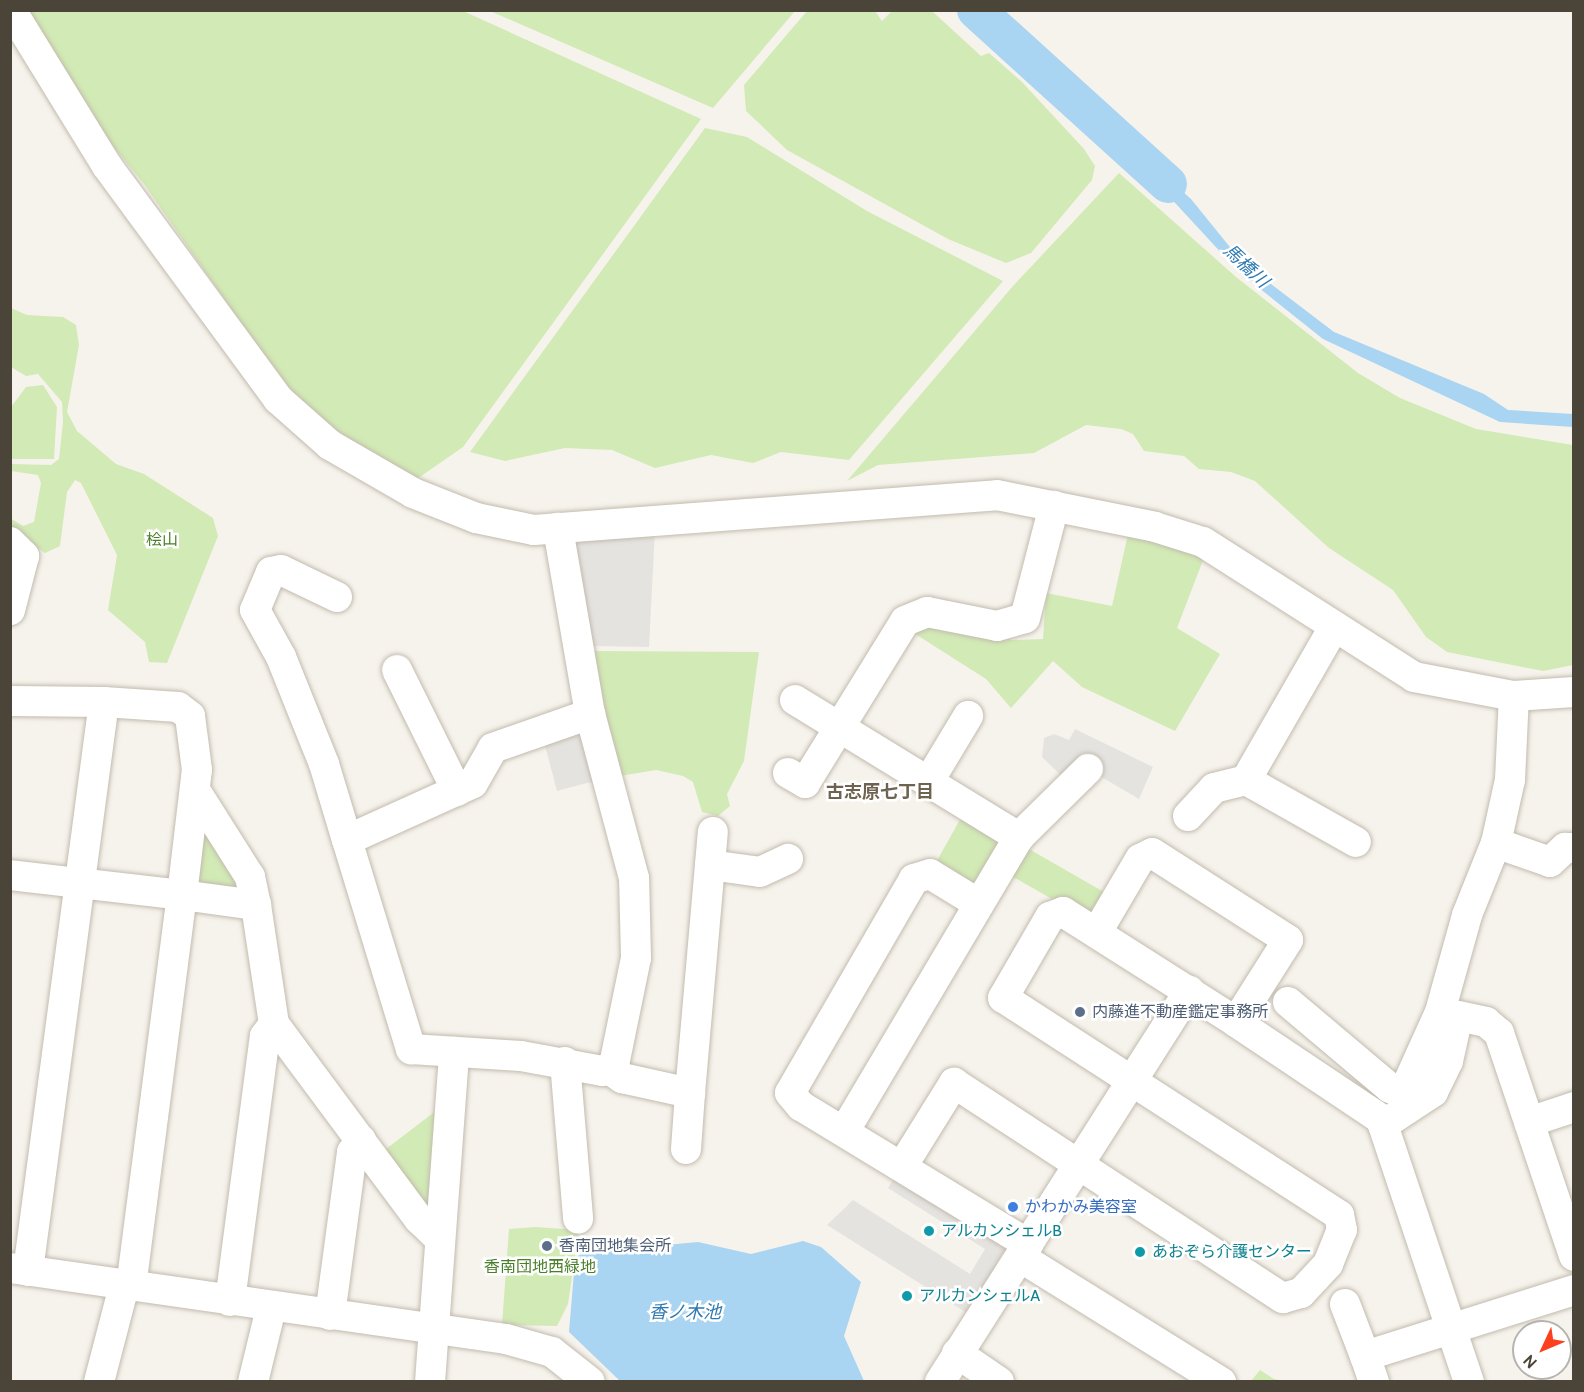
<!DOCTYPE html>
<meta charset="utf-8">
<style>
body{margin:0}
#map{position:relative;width:1584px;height:1392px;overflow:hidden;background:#f6f3ec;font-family:Cabin,"Noto Sans JP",sans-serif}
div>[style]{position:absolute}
.green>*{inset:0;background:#d2eab5}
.parking>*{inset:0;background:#e5e3e0}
.water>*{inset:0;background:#a9d4f2}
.river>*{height:38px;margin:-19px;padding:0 19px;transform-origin:19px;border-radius:19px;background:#a9d4f2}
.roads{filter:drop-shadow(0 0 2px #c2bbae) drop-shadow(0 0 2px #c2bbae)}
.minor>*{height:30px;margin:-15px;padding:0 15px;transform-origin:15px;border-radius:15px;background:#fff}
.dots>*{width:16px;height:16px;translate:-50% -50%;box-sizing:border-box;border:3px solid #fff;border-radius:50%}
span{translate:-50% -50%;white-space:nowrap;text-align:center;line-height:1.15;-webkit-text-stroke:5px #fff;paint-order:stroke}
.park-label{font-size:16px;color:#4a7f2a}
.service-label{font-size:16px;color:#4e5e75}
.left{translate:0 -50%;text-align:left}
.shop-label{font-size:16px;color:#366cbe}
.culture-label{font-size:16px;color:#0d838f}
.water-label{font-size:18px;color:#2e7ab2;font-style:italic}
.neighbourhood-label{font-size:18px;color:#6e6250;font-weight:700}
.frame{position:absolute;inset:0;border:12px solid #4b4439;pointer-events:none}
.north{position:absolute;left:1512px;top:1320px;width:60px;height:60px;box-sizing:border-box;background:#fff;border:2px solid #b7b4b0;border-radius:50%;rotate:226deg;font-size:16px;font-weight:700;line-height:24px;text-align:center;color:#4b4439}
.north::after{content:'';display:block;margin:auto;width:21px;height:27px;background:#fc3f1d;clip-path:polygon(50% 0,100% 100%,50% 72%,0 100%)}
</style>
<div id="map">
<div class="green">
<div style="clip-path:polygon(26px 11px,463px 11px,701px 119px,463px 447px,414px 481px,315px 416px,280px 379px,144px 184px,95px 124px)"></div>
<div style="clip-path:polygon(490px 11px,795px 11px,713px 108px)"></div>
<div style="clip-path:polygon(807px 11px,875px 11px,882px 21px,892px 11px,932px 11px,981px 56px,989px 53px,1022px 82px,1084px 149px,1095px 166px,1092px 180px,1031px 253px,1006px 263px,948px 239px,787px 150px,746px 111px,744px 85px)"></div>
<div style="clip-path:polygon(705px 128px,747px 137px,867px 211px,1003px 281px,849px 460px,781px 452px,753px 463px,711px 455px,655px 468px,612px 450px,565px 448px,505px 461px,470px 452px)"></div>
<div style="clip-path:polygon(1119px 173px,1236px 277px,1358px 373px,1400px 398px,1476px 429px,1573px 445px,1573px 665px,1543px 671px,1447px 652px,1426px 637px,1393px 590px,1329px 548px,1255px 481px,1231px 472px,1199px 469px,1184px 456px,1144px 451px,1133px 434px,1121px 429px,1086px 425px,1034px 453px,878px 465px,847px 481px,1013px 286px)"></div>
<div style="clip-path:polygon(11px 308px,27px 315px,63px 317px,76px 325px,79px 345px,67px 412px,77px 431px,116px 464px,144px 474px,213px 518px,218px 536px,167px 663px,149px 662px,145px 642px,108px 610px,117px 555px,81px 483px,75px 480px,67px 492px,60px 546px,45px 553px,11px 530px,10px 518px,23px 526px,34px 522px,41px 483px,38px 475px,11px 471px,11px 464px,51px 465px,59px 459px,63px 422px,62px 402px,38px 374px,26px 376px,11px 367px)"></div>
<div style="clip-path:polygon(43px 385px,57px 407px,54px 459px,11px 459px,11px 407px,26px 387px)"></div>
<div style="clip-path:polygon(1128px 534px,1205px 555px,1177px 628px,1220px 654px,1175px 731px,1082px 687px,1053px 661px,1011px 708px,986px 679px,909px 630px,929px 622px,1013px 640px,1043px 639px,1046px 593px,1112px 606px)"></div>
<div style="clip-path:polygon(590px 651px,759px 652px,744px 761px,727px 794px,730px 806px,718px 816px,702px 812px,693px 782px,683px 776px,656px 770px,620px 776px)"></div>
<div style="clip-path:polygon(962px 816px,996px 835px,1001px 850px,981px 884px,971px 887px,934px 866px)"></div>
<div style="clip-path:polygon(198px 819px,244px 882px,236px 891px,190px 881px)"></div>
<div style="clip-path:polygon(1029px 849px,1109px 895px,1087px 919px,1008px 874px)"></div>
<div style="clip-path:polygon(441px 1107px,427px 1214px,382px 1152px)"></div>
<div style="clip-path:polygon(535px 1227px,579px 1230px,568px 1304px,557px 1326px,502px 1325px,509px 1229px)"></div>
<div style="clip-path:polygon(1260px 1370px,1274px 1379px,1284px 1381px,1251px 1381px)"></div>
</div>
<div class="parking">
<div style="clip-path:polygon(655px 530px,649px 647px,589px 646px,571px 546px,581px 534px)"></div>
<div style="clip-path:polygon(577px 728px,579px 735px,585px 733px,598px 780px,557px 791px,543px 738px)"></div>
<div style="clip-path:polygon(1075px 729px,1153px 767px,1139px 799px,1093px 772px,1075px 789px,1042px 757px,1044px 738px,1054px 734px,1069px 740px)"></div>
<div style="clip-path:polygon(898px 1172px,1009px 1243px,967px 1313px,827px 1225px,853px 1200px,970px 1274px,985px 1249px,888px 1188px)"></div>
</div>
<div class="water">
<div style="clip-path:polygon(1132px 146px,1191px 199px,1242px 262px,1334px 332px,1484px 394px,1508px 410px,1573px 414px,1573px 427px,1500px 422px,1323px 339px,1239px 272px,1128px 152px)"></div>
<div style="clip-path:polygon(803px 1241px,821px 1247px,861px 1282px,844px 1336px,864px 1381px,620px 1381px,569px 1332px,575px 1260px,581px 1253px,698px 1242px,751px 1254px)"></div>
</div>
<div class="river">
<div style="left:976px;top:10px;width:259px;rotate:42.2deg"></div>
</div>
<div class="roads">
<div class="minor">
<div style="left:11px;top:10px;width:183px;rotate:58.4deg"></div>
<div style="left:107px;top:166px;width:289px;rotate:53.7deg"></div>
<div style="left:278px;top:399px;width:69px;rotate:41.5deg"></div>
<div style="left:330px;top:445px;width:96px;rotate:30deg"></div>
<div style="left:413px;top:493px;width:68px;rotate:21.6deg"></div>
<div style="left:476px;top:518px;width:59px;rotate:11.7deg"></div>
<div style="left:534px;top:530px;width:464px;rotate:-4.3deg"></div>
<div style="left:997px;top:495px;width:161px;rotate:11.4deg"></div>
<div style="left:1155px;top:527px;width:50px;rotate:17.4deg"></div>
<div style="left:1203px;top:542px;width:250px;rotate:32.6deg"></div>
<div style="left:1414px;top:677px;width:102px;rotate:10.8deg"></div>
<div style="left:1514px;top:696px;width:60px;rotate:-3.8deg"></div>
<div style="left:10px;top:542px;width:20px;rotate:45deg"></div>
<div style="left:24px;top:556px;width:56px;rotate:104.5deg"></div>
<div style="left:337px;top:597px;width:62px;rotate:-154.3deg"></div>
<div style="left:281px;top:570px;width:10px;rotate:169deg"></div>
<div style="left:271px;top:572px;width:41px;rotate:112.8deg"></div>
<div style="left:255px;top:610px;width:54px;rotate:61deg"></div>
<div style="left:281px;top:657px;width:115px;rotate:68.1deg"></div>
<div style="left:324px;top:764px;width:79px;rotate:73.2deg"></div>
<div style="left:347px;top:840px;width:138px;rotate:-24.3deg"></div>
<div style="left:473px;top:783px;width:40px;rotate:-60.3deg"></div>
<div style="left:493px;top:748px;width:103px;rotate:-19.3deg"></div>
<div style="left:397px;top:670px;width:135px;rotate:63.6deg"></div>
<div style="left:795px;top:700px;width:263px;rotate:31.5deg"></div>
<div style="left:12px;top:701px;width:92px;rotate:0.6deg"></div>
<div style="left:104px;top:702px;width:574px;rotate:97.61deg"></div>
<div style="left:788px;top:773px;width:20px;rotate:30deg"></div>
<div style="left:805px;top:783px;width:190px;rotate:-58.3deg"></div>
<div style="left:905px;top:621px;width:24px;rotate:-22deg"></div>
<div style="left:927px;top:612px;width:71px;rotate:11.3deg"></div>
<div style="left:997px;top:626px;width:29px;rotate:-16deg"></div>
<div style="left:1025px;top:618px;width:116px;rotate:-75.5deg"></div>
<div style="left:1246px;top:780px;width:174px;rotate:-60.1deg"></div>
<div style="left:929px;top:781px;width:76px;rotate:-59deg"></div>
<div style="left:1188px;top:816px;width:38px;rotate:-47deg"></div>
<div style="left:1214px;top:788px;width:33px;rotate:-14deg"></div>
<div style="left:1246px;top:780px;width:126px;rotate:29.4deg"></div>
<div style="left:347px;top:840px;width:219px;rotate:73deg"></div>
<div style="left:411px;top:1049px;width:110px;rotate:3.6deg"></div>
<div style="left:521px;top:1056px;width:83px;rotate:10.4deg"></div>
<div style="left:603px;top:1071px;width:13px;rotate:-29deg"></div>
<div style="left:614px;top:1065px;width:109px;rotate:-78.4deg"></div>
<div style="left:636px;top:958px;width:80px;rotate:-91.4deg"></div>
<div style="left:634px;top:878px;width:170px;rotate:-105deg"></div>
<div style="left:590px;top:714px;width:189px;rotate:-99.8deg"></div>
<div style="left:1496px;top:843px;width:57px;rotate:19.4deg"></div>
<div style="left:1550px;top:862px;width:21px;rotate:-43deg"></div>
<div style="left:1565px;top:848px;width:9px"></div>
<div style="left:710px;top:865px;width:50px;rotate:8deg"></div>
<div style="left:760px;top:872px;width:31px;rotate:-25deg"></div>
<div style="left:10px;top:875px;width:173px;rotate:6.6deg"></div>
<div style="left:182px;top:895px;width:126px;rotate:-83.2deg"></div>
<div style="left:197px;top:770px;width:54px;rotate:-97.4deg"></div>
<div style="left:190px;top:716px;width:15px;rotate:-143deg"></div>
<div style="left:178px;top:707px;width:74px;rotate:-176.1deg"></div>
<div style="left:979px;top:904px;width:57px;rotate:-148.5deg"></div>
<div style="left:930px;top:874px;width:17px;rotate:163deg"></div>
<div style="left:914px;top:879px;width:247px;rotate:120.1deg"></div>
<div style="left:790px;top:1093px;width:17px;rotate:50deg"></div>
<div style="left:801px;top:1106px;width:266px;rotate:31.3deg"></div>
<div style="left:256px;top:905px;width:120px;rotate:81.4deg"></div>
<div style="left:274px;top:1024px;width:243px;rotate:53.4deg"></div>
<div style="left:419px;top:1219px;width:28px;rotate:44deg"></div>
<div style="left:1288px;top:1002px;width:133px;rotate:40.1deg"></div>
<div style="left:1390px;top:1088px;width:8px;rotate:23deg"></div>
<div style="left:1397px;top:1091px;width:12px;rotate:-31deg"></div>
<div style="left:1407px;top:1085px;width:80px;rotate:-65.7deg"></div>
<div style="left:1440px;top:1012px;width:101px;rotate:-74.4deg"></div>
<div style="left:1467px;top:915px;width:78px;rotate:-68.1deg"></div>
<div style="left:1496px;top:843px;width:65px;rotate:-77.5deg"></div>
<div style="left:1510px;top:780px;width:84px;rotate:-87.3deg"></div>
<div style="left:1236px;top:1022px;width:174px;rotate:33.8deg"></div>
<div style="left:1381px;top:1119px;width:277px;rotate:71.5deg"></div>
<div style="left:565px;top:1062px;width:157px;rotate:85.2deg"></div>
<div style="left:609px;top:1069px;width:16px;rotate:35deg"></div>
<div style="left:622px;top:1078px;width:70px;rotate:12.4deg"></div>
<div style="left:690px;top:1093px;width:262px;rotate:-85deg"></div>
<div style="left:1529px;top:1122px;width:47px;rotate:-18.4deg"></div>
<div style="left:1383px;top:1125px;width:60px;rotate:-33.4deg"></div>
<div style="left:1433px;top:1092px;width:34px;rotate:-64deg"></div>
<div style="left:1448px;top:1061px;width:46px;rotate:-77.5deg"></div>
<div style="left:1458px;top:1016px;width:29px;rotate:12deg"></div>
<div style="left:1486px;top:1022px;width:17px;rotate:40deg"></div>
<div style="left:1499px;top:1033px;width:235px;rotate:71.4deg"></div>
<div style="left:845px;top:1130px;width:341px;rotate:-59.3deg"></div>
<div style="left:1019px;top:837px;width:97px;rotate:-44.6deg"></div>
<div style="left:686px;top:1149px;width:56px;rotate:-85.9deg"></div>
<div style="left:903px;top:1165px;width:97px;rotate:-58.1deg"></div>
<div style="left:954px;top:1083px;width:393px;rotate:33.2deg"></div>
<div style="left:1283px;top:1298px;width:19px;rotate:-16deg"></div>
<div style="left:1301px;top:1293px;width:40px;rotate:-47deg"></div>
<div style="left:1328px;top:1264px;width:37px;rotate:-68deg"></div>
<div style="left:1342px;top:1230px;width:15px;rotate:-101deg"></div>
<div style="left:1339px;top:1215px;width:400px;rotate:-147.1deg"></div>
<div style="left:1003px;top:998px;width:94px;rotate:-59.9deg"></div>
<div style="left:1050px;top:917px;width:14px;rotate:-21deg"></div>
<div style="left:1063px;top:912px;width:205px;rotate:32.4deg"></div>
<div style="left:1236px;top:1022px;width:97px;rotate:-57.6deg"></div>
<div style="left:1288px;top:940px;width:161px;rotate:-147.4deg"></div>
<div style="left:1152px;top:853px;width:13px;rotate:153deg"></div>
<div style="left:1140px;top:859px;width:85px;rotate:120.5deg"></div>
<div style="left:1020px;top:1257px;width:237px;rotate:31.9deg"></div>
<div style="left:10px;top:1268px;width:501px;rotate:8.15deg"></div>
<div style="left:506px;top:1339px;width:48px;rotate:15.8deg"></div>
<div style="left:552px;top:1352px;width:48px;rotate:38.3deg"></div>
<div style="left:131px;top:1287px;width:395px;rotate:-82.6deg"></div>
<div style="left:182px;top:895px;width:75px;rotate:7.7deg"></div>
<div style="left:256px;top:905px;width:29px;rotate:-102deg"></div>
<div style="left:250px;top:877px;width:103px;rotate:-122.3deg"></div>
<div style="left:230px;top:1301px;width:267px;rotate:-82.5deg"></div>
<div style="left:265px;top:1036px;width:15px;rotate:-53deg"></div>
<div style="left:1345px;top:1304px;width:56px;rotate:69deg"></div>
<div style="left:330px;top:1315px;width:164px;rotate:-82.3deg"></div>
<div style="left:352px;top:1152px;width:15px;rotate:-53deg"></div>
<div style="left:957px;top:1353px;width:51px;rotate:34.6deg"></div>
<div style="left:99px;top:1382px;width:99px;rotate:-75.4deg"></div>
<div style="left:253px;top:1382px;width:76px;rotate:-76.3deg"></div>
<div style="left:430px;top:1382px;width:331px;rotate:-85.8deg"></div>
<div style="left:940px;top:1382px;width:464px;rotate:-57.5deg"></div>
<div style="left:1374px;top:1382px;width:28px;rotate:-109deg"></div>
<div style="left:1365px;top:1356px;width:219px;rotate:-17.5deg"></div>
</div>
</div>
<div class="dots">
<div style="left:1080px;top:1012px;background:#5c6f8a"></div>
<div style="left:1013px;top:1207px;background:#3f7fe0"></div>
<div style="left:929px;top:1231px;background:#0f9aa8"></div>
<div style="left:547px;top:1246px;background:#5c6f8a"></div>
<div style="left:1140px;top:1252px;background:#0f9aa8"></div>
<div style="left:907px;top:1296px;background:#0f9aa8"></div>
</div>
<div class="park-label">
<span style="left:162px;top:540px">桧山</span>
<span style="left:540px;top:1267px">香南団地西緑地</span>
</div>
<div class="service-label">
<span class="left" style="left:1092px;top:1012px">内藤進不動産鑑定事務所</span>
<span class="left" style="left:559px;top:1246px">香南団地集会所</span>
</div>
<div class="shop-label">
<span class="left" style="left:1025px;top:1207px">かわかみ美容室</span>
</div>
<div class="culture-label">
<span class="left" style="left:941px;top:1231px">アルカンシェルB</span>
<span class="left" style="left:1152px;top:1252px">あおぞら介護センター</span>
<span class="left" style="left:919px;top:1296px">アルカンシェルA</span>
</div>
<div class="water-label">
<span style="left:1246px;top:266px;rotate:43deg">馬橋川</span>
<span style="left:685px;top:1312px">香ノ木池</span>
</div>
<div class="neighbourhood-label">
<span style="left:880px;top:792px">古志原七丁目</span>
</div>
<div class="frame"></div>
<div class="north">N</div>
</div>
